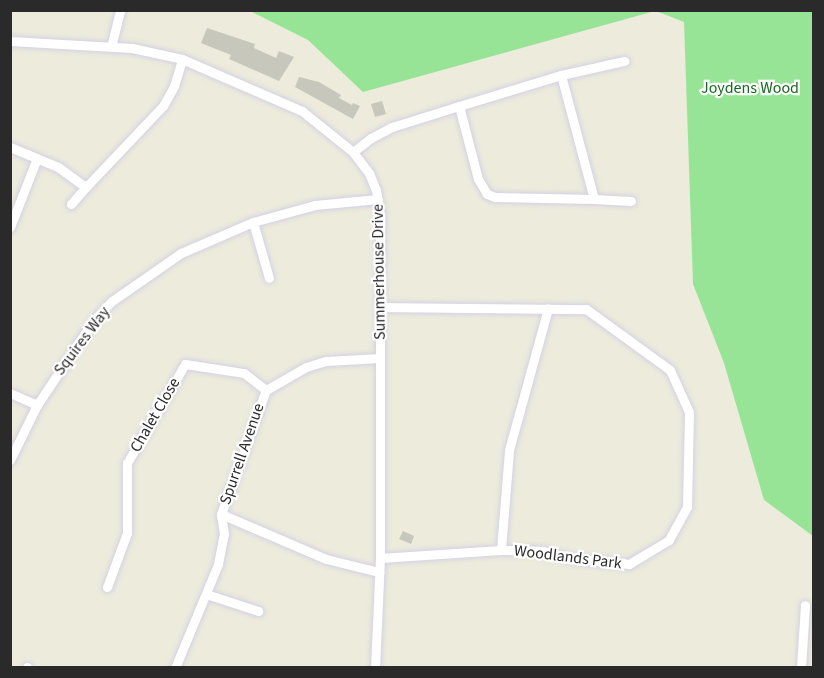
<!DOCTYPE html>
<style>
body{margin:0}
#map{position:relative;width:824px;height:678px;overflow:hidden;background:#ecebdc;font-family:"Source Sans 3",sans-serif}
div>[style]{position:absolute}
.green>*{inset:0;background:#98e497}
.building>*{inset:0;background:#c8c7bb}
.roads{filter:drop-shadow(0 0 2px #d3d1e3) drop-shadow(0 0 2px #d3d1e3)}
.street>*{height:9px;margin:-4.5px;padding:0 4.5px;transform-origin:4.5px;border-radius:4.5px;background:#fff}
span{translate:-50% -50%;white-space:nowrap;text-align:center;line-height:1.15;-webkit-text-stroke:4.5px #fff;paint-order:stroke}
.park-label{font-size:16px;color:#196822}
.street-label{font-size:16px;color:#2a2a2a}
.frame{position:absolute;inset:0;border:12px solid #2a2a2a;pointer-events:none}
</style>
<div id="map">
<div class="green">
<div style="clip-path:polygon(250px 11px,655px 11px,363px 92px,308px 40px)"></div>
<div style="clip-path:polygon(656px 11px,813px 11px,813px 536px,764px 500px,724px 363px,693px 284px,684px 22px)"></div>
</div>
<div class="building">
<div style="clip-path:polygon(207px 28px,255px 44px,254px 48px,276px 58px,279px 51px,294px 57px,279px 81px,229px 59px,231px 55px,201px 43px)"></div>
<div style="clip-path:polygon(299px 77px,319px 82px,341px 95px,339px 98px,352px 105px,353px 103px,360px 106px,353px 119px,295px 87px)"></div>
<div style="clip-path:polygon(382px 101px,386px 114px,375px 117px,371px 104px)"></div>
<div style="clip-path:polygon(403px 531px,414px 536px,411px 544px,399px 539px)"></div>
</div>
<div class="roads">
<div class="street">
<div style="left:10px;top:41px;width:122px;rotate:3.3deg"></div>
<div style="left:132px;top:48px;width:51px;rotate:12.4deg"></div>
<div style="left:182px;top:59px;width:131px;rotate:23.4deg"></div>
<div style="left:302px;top:111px;width:65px;rotate:38.8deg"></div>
<div style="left:353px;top:152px;width:26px;rotate:53deg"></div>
<div style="left:369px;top:173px;width:18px;rotate:68deg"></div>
<div style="left:376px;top:190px;width:26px;rotate:81deg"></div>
<div style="left:380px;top:216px;width:342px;rotate:90deg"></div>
<div style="left:380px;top:558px;width:110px;rotate:92.6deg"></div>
<div style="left:111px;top:47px;width:38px;rotate:-76deg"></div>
<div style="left:459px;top:106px;width:107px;rotate:-16.9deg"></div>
<div style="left:561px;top:75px;width:65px;rotate:-12.5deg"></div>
<div style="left:10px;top:147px;width:52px;rotate:22.6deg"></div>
<div style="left:58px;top:167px;width:34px;rotate:36deg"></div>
<div style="left:86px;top:187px;width:112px;rotate:-46.5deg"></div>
<div style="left:163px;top:106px;width:23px;rotate:-61deg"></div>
<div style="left:174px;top:86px;width:28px;rotate:-73deg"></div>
<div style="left:353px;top:152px;width:23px;rotate:-38deg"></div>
<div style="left:371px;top:138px;width:24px;rotate:-28deg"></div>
<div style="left:392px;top:127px;width:70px;rotate:-17.4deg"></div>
<div style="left:459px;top:106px;width:75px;rotate:75.4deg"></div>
<div style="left:478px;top:179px;width:17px;rotate:59deg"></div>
<div style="left:487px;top:194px;width:9px;rotate:21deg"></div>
<div style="left:495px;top:197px;width:99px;rotate:1.2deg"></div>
<div style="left:594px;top:199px;width:128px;rotate:-104.9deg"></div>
<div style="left:594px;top:199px;width:37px;rotate:3deg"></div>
<div style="left:71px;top:204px;width:23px;rotate:-49deg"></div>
<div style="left:253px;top:222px;width:58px;rotate:74.1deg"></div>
<div style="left:10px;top:227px;width:74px;rotate:-68.6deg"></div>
<div style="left:380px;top:307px;width:206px;rotate:0.6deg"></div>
<div style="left:586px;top:309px;width:104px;rotate:36deg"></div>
<div style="left:670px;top:370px;width:46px;rotate:65.7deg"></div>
<div style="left:689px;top:412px;width:95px;rotate:91.2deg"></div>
<div style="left:687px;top:507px;width:38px;rotate:119deg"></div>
<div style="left:669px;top:540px;width:47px;rotate:149deg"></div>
<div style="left:629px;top:564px;width:54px;rotate:-174.7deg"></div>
<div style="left:575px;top:559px;width:33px;rotate:-166deg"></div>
<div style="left:543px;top:551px;width:42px;rotate:-178.6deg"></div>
<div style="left:10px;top:393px;width:30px;rotate:24deg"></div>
<div style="left:10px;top:460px;width:61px;rotate:-63.9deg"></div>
<div style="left:37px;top:405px;width:102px;rotate:-56.2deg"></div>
<div style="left:94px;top:320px;width:26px;rotate:-47deg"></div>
<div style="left:112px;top:301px;width:84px;rotate:-34.8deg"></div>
<div style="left:181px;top:253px;width:78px;rotate:-23.3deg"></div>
<div style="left:253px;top:222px;width:64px;rotate:-15.3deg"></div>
<div style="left:315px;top:205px;width:63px;rotate:-5.4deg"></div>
<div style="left:221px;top:514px;width:114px;rotate:23.2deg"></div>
<div style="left:326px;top:559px;width:55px;rotate:13.8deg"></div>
<div style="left:380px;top:558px;width:121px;rotate:-3.8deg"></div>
<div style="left:501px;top:550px;width:100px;rotate:-85.4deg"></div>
<div style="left:509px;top:450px;width:147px;rotate:-74.6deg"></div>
<div style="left:107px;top:587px;width:58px;rotate:-69.7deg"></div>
<div style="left:127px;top:533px;width:70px;rotate:-90deg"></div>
<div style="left:127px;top:463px;width:115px;rotate:-59.6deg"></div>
<div style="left:185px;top:364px;width:60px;rotate:8.7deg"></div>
<div style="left:244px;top:373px;width:28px;rotate:38deg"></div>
<div style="left:206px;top:594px;width:55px;rotate:18.1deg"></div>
<div style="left:27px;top:667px;width:1px;rotate:90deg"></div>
<div style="left:175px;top:668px;width:113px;rotate:-67.5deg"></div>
<div style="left:218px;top:564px;width:31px;rotate:-79deg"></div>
<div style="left:224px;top:534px;width:20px;rotate:-99deg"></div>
<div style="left:221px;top:514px;width:132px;rotate:-70.1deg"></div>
<div style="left:266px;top:390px;width:46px;rotate:-29.9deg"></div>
<div style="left:306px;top:367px;width:21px;rotate:-17deg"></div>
<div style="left:326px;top:361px;width:54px;rotate:-3.2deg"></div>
<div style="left:801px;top:668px;width:63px;rotate:-86.4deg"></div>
</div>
</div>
<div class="park-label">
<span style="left:750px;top:88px">Joydens Wood</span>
</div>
<div class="street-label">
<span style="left:379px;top:272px;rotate:-91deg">Summerhouse Drive</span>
<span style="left:82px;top:341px;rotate:-53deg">Squires Way</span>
<span style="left:155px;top:415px;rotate:-60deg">Chalet Close</span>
<span style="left:242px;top:454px;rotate:-71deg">Spurrell Avenue</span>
<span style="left:568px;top:557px;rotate:7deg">Woodlands Park</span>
</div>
<div class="frame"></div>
</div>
